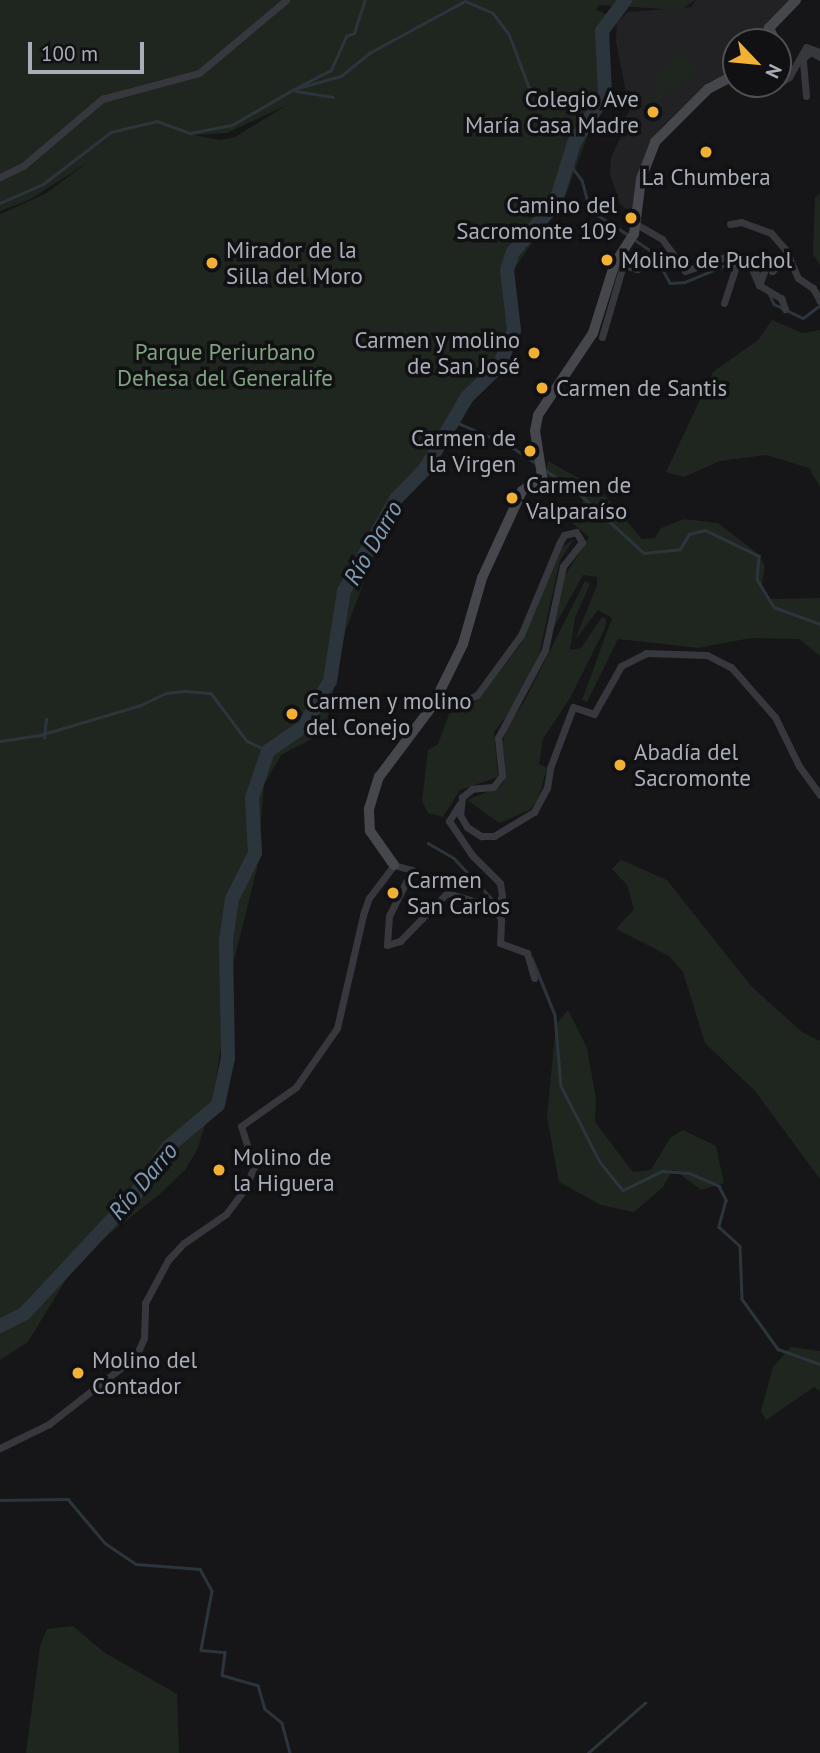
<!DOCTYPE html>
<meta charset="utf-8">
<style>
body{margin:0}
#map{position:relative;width:820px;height:1753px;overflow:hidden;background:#161618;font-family:"PT Sans",sans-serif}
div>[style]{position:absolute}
.built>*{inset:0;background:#222225}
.green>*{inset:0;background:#1e261f}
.stream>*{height:2.5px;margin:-1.25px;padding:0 1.25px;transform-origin:1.25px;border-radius:1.25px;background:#2c353c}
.river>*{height:14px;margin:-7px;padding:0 7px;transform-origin:7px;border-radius:7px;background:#2c353c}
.street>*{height:7px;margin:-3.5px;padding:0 3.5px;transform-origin:3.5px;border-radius:3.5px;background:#37383d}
.secondary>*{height:10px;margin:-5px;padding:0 5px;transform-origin:5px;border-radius:5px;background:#45474d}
.dots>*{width:19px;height:19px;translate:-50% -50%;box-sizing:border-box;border:4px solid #111113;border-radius:50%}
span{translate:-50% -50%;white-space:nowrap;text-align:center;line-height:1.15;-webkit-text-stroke:7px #111113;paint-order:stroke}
.poi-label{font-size:23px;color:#a8adb8}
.right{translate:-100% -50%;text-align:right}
.left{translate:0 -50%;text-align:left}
.park-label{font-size:23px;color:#7fa381}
.water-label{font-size:24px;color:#7f9bb3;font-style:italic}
.north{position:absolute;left:722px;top:28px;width:70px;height:70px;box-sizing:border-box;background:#111113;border:2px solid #4d4f55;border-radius:50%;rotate:116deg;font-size:19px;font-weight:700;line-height:28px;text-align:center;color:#a8adb8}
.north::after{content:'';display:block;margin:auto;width:24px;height:32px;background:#f2b134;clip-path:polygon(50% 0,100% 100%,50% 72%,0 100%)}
.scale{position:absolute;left:28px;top:42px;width:116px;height:32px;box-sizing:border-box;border:4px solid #a8adb8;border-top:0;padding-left:9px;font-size:21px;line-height:24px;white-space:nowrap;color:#a8adb8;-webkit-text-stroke:5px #111113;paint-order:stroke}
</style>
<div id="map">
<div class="built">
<div style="clip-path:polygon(696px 0,791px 0,767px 27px,769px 42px,736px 42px,736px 70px,708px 82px,660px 129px,653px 139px,632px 213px,620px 204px,610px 174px,611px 158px,625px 127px,624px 120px,636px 100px,625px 88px,616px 42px,617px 22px,628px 12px,691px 7px)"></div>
</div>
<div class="green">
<div style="clip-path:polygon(evenodd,0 0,696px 0,680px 10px,599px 5px,596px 10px,611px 16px,604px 43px,606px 106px,587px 137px,567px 192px,510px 275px,512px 330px,508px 345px,386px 525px,346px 629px,326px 726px,321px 734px,281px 755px,264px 785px,257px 869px,233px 964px,213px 1101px,197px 1150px,185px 1170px,161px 1193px,79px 1258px,28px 1342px,0 1360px,0 214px,45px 194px,87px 163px,29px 200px,0 211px,0 0,287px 105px,235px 137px,220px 140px,195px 135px,227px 133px,287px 105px)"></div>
<div style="clip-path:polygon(681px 50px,697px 69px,649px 109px,643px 104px,659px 86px,653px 78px)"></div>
<div style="clip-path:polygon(820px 193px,820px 265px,813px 254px,815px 198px)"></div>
<div style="clip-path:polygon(772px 320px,802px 333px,820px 330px,820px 487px,809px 468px,766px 455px,720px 461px,684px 477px,666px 472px,713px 372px,758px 340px)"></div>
<div style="clip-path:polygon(548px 461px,600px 490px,642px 539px,655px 538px,661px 528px,684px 519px,718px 523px,758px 554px,765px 566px,761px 589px,768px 599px,820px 598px,820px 656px,799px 639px,751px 638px,698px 648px,618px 639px,587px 702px,582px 700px,612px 618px,598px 610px,575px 640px,597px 585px,597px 577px,583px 575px,551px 633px,562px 580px,589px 537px,567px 519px,583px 502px,582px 495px,545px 476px)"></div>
<div style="clip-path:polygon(574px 539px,560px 560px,539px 655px,511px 710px,494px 732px,498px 777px,460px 790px,443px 817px,428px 813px,422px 801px,428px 750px,438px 744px,449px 714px,478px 700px,520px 645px,560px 549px)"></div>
<div style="clip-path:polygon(585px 581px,590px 584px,575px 618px,570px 650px,581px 648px,602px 617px,606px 619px,605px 628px,570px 698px,543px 739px,539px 764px,547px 768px,538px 799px,530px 810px,499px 823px,467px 800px,501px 786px,506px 778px,502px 743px,508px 725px,524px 702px)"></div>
<div style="clip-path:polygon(621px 860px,667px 880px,751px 986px,802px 1032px,820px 1041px,820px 1179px,755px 1091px,705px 1043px,683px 972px,669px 956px,616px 929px,634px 909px,627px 885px,612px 869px)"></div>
<div style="clip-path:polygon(568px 1010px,587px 1048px,596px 1099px,595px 1122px,633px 1172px,651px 1170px,670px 1138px,683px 1130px,716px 1146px,724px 1183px,701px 1190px,673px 1169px,663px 1187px,634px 1212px,601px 1205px,559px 1182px,547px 1117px,556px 1024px)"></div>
<div style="clip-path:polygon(791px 1347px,820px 1351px,820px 1391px,814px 1387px,766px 1420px,761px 1411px,773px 1367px)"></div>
<div style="clip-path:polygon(73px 1626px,105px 1653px,177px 1694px,179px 1753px,26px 1753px,40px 1646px,47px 1629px)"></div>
</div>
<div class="stream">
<div style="left:298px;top:87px;width:37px;rotate:-27deg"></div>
<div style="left:331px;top:70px;width:37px;rotate:-66deg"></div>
<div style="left:346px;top:36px;width:9px;rotate:-21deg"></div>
<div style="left:354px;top:33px;width:35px;rotate:-72deg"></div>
<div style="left:296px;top:91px;width:37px;rotate:9deg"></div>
<div style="left:569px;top:163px;width:21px;rotate:53deg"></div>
<div style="left:582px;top:180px;width:31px;rotate:75deg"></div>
<div style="left:590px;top:210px;width:48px;rotate:33deg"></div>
<div style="left:0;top:203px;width:47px;rotate:-23.8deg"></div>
<div style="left:43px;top:184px;width:86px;rotate:-37.4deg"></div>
<div style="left:111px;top:132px;width:47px;rotate:-13.4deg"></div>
<div style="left:157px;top:121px;width:35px;rotate:20deg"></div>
<div style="left:190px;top:133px;width:43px;rotate:-10.8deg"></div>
<div style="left:232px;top:125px;width:72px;rotate:-30.1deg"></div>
<div style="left:294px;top:89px;width:49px;rotate:-15.5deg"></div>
<div style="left:341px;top:76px;width:38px;rotate:-39deg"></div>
<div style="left:371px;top:52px;width:107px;rotate:-28.5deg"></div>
<div style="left:465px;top:1px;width:30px;rotate:23deg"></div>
<div style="left:493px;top:13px;width:26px;rotate:53deg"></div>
<div style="left:509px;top:34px;width:57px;rotate:69.3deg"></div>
<div style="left:529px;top:87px;width:16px;rotate:35deg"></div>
<div style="left:542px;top:96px;width:56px;rotate:15.5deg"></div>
<div style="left:635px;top:240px;width:22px;rotate:34deg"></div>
<div style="left:653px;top:252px;width:35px;rotate:61deg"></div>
<div style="left:670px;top:283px;width:15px;rotate:-4deg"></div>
<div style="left:685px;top:282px;width:57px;rotate:-22.5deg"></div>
<div style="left:748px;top:258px;width:22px;rotate:54deg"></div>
<div style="left:770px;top:295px;width:10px;rotate:66deg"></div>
<div style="left:774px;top:304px;width:32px;rotate:26deg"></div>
<div style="left:803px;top:318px;width:21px;rotate:-37deg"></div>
<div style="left:453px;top:421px;width:61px;rotate:23.2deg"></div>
<div style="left:509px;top:445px;width:34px;rotate:34deg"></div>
<div style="left:545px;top:470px;width:35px;rotate:33deg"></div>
<div style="left:574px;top:489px;width:95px;rotate:42.4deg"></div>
<div style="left:644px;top:553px;width:36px;rotate:-6deg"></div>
<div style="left:680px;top:549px;width:17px;rotate:-59deg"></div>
<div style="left:689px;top:534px;width:16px;rotate:-14deg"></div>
<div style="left:705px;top:530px;width:60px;rotate:25.7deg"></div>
<div style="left:759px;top:556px;width:23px;rotate:95deg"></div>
<div style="left:757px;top:579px;width:33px;rotate:59deg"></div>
<div style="left:774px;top:607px;width:49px;rotate:20.3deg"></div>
<div style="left:44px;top:738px;width:19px;rotate:-84deg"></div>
<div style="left:0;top:741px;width:40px;rotate:-8.5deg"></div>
<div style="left:40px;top:735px;width:105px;rotate:-16.5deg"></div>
<div style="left:141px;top:705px;width:28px;rotate:-26deg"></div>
<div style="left:166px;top:693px;width:20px;rotate:-6deg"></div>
<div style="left:186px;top:691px;width:25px;rotate:5deg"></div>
<div style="left:211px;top:693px;width:60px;rotate:53.1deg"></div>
<div style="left:247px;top:741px;width:23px;rotate:25deg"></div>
<div style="left:428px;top:843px;width:30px;rotate:30deg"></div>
<div style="left:454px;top:858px;width:62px;rotate:47deg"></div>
<div style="left:532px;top:958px;width:61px;rotate:68deg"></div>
<div style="left:555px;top:1015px;width:71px;rotate:85.2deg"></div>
<div style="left:561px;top:1086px;width:85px;rotate:62.8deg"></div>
<div style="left:600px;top:1162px;width:36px;rotate:51deg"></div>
<div style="left:623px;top:1190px;width:43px;rotate:-26deg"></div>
<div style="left:662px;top:1171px;width:27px;rotate:4deg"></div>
<div style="left:689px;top:1173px;width:33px;rotate:23deg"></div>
<div style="left:719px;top:1186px;width:16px;rotate:63deg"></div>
<div style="left:726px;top:1200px;width:28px;rotate:105deg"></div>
<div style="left:719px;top:1227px;width:28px;rotate:42deg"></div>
<div style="left:740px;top:1246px;width:53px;rotate:87.8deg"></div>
<div style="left:742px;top:1299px;width:62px;rotate:54.2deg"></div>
<div style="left:778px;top:1349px;width:45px;rotate:19.7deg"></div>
<div style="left:0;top:1500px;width:68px;rotate:-0.8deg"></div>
<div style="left:68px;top:1499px;width:57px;rotate:49.9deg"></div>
<div style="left:105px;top:1543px;width:37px;rotate:34deg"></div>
<div style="left:136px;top:1564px;width:64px;rotate:4.5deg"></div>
<div style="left:200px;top:1569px;width:25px;rotate:61deg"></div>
<div style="left:212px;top:1591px;width:60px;rotate:100.6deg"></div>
<div style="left:201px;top:1650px;width:24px;rotate:5deg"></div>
<div style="left:225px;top:1652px;width:23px;rotate:97deg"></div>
<div style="left:222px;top:1675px;width:37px;rotate:16deg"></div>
<div style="left:258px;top:1685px;width:25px;rotate:74deg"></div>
<div style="left:265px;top:1709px;width:22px;rotate:39deg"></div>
<div style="left:282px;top:1723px;width:31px;rotate:75deg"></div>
<div style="left:588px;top:1753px;width:76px;rotate:-41.3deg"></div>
</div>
<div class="river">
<div style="left:0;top:1326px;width:27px;rotate:-27deg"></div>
<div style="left:24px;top:1314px;width:163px;rotate:-47deg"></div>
<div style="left:135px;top:1195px;width:58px;rotate:-55.5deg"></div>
<div style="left:168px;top:1147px;width:65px;rotate:-40deg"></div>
<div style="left:218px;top:1105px;width:48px;rotate:-78deg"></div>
<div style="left:228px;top:1058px;width:118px;rotate:-91deg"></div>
<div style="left:226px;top:940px;width:41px;rotate:-81.7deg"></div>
<div style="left:232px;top:899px;width:51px;rotate:-63.4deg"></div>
<div style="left:255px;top:853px;width:55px;rotate:-93.1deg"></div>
<div style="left:252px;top:798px;width:50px;rotate:-71.2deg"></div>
<div style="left:268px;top:751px;width:44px;rotate:-34.8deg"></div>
<div style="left:304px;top:726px;width:52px;rotate:-60deg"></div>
<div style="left:330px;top:681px;width:91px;rotate:-81.2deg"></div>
<div style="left:344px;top:591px;width:106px;rotate:-60.5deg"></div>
<div style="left:396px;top:499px;width:42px;rotate:-46deg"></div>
<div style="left:425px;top:469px;width:83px;rotate:-59.7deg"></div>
<div style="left:467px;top:397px;width:45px;rotate:-44.1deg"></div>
<div style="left:499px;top:366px;width:39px;rotate:-67deg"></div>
<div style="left:514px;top:330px;width:60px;rotate:-96.7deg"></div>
<div style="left:507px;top:270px;width:19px;rotate:-72deg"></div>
<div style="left:513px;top:252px;width:64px;rotate:-48.8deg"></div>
<div style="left:555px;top:204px;width:64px;rotate:-72.7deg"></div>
<div style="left:574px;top:143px;width:58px;rotate:-57.7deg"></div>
<div style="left:605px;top:94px;width:63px;rotate:-92.7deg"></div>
<div style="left:602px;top:31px;width:39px;rotate:-53deg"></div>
</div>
<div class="street">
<div style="left:778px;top:84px;width:13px;rotate:-32deg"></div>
<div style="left:789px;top:77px;width:34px;rotate:-60deg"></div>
<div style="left:806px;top:47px;width:15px;rotate:20deg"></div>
<div style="left:806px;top:96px;width:38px;rotate:-95deg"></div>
<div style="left:803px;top:58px;width:10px;rotate:-37deg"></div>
<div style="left:811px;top:52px;width:10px;rotate:29deg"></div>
<div style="left:0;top:177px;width:25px;rotate:-26deg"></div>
<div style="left:23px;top:166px;width:104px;rotate:-40.3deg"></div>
<div style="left:102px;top:99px;width:100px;rotate:-15deg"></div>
<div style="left:199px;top:73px;width:114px;rotate:-40deg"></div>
<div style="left:636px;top:224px;width:30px;rotate:30deg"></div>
<div style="left:662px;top:239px;width:39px;rotate:54deg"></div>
<div style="left:685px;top:271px;width:46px;rotate:-19.2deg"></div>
<div style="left:728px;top:256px;width:19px;rotate:6deg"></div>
<div style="left:747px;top:258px;width:30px;rotate:66deg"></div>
<div style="left:759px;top:285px;width:26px;rotate:31deg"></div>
<div style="left:781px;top:298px;width:12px;rotate:70deg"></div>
<div style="left:730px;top:224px;width:11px;rotate:-10deg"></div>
<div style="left:741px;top:222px;width:32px;rotate:20deg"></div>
<div style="left:771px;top:233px;width:23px;rotate:49deg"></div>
<div style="left:786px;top:250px;width:30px;rotate:67deg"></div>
<div style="left:798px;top:278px;width:18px;rotate:34deg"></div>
<div style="left:813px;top:288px;width:15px;rotate:62deg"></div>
<div style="left:759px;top:285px;width:26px;rotate:-69deg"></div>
<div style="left:768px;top:261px;width:11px;rotate:68deg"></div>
<div style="left:772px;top:271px;width:22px;rotate:-39deg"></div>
<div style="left:724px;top:303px;width:40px;rotate:-72deg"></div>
<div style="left:736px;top:265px;width:13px;rotate:-32deg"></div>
<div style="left:602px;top:337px;width:75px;rotate:-73.7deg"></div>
<div style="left:623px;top:265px;width:15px;rotate:16deg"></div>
<div style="left:637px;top:269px;width:23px;rotate:-155deg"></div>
<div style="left:436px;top:697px;width:22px;rotate:21deg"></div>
<div style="left:457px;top:705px;width:22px;rotate:-27deg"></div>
<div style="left:477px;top:695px;width:74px;rotate:-53.7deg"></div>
<div style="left:521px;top:635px;width:99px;rotate:-67.3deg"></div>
<div style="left:559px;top:544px;width:10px;rotate:-61deg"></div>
<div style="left:564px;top:535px;width:12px;rotate:-14deg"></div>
<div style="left:576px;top:532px;width:12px;rotate:59deg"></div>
<div style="left:582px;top:542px;width:31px;rotate:128deg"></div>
<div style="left:563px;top:566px;width:86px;rotate:102.1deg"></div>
<div style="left:545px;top:650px;width:100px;rotate:118.1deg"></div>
<div style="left:498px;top:738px;width:38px;rotate:84deg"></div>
<div style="left:502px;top:776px;width:14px;rotate:129deg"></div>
<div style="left:493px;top:787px;width:21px;rotate:175deg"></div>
<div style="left:472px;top:789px;width:13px;rotate:141deg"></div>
<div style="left:462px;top:797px;width:18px;rotate:96deg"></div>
<div style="left:460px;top:815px;width:14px;rotate:60deg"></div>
<div style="left:467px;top:827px;width:17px;rotate:33deg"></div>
<div style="left:481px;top:836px;width:13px"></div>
<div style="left:494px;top:836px;width:47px;rotate:-31deg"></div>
<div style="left:534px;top:812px;width:27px;rotate:-62deg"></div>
<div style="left:547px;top:788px;width:20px;rotate:-81deg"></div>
<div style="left:550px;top:768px;width:65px;rotate:-69.3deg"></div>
<div style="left:573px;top:707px;width:22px;rotate:18deg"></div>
<div style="left:594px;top:714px;width:55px;rotate:-60.6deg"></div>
<div style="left:621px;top:666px;width:28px;rotate:-27deg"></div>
<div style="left:646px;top:653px;width:61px;rotate:1.9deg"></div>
<div style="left:707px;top:655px;width:27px;rotate:27deg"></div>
<div style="left:731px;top:667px;width:67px;rotate:48.7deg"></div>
<div style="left:775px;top:717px;width:55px;rotate:63.9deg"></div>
<div style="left:799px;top:766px;width:36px;rotate:54deg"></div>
<div style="left:496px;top:908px;width:13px;rotate:67deg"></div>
<div style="left:501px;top:920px;width:23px;rotate:92deg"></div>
<div style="left:500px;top:943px;width:29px;rotate:20deg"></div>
<div style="left:527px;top:953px;width:26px;rotate:74deg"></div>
<div style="left:0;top:1448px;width:55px;rotate:-26.1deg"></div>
<div style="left:49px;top:1424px;width:110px;rotate:-38deg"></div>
<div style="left:136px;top:1356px;width:20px;rotate:-66deg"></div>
<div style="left:144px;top:1338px;width:35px;rotate:-88deg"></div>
<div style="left:145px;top:1303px;width:49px;rotate:-61.9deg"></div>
<div style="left:168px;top:1260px;width:23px;rotate:-47deg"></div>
<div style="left:184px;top:1243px;width:51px;rotate:-34.6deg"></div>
<div style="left:226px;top:1214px;width:31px;rotate:-53deg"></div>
<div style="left:245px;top:1189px;width:24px;rotate:-68deg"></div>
<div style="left:254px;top:1167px;width:43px;rotate:-107.6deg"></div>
<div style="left:241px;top:1126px;width:67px;rotate:-35.3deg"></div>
<div style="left:296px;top:1087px;width:72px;rotate:-55.2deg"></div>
<div style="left:337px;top:1028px;width:116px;rotate:-77deg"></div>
<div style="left:363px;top:915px;width:18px;rotate:-71deg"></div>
<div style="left:369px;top:898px;width:41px;rotate:-52.9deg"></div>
<div style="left:394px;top:865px;width:19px;rotate:16deg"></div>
<div style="left:412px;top:870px;width:51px;rotate:116.6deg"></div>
<div style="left:389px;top:916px;width:29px;rotate:94deg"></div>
<div style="left:387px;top:945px;width:14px;rotate:-17deg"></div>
<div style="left:400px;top:941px;width:67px;rotate:-45.6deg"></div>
<div style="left:447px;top:893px;width:51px;rotate:17deg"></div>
<div style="left:496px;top:908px;width:13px;rotate:-63deg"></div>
<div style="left:502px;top:896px;width:13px;rotate:-99deg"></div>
<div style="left:500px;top:883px;width:40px;rotate:-135deg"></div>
<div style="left:472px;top:855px;width:41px;rotate:-124.1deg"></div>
<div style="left:449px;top:821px;width:19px;rotate:-58deg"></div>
</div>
<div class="secondary">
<div style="left:776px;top:42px;width:16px;rotate:-117deg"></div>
<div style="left:769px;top:28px;width:39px;rotate:-46deg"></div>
<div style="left:778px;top:45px;width:13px;rotate:90deg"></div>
<div style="left:394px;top:865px;width:42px;rotate:-125.2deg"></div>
<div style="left:370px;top:831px;width:22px;rotate:-93deg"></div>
<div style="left:369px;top:809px;width:34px;rotate:-73deg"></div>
<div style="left:379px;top:777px;width:90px;rotate:-53.1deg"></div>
<div style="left:433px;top:705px;width:68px;rotate:-63.8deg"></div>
<div style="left:463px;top:644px;width:69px;rotate:-73.9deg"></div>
<div style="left:482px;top:578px;width:84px;rotate:-65.3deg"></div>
<div style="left:517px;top:502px;width:12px;rotate:-66deg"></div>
<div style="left:522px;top:491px;width:25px;rotate:-37deg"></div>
<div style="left:542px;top:476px;width:46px;rotate:-98.8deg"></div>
<div style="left:535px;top:431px;width:16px;rotate:-79deg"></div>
<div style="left:538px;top:415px;width:99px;rotate:-56.1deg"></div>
<div style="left:593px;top:333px;width:73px;rotate:-72.6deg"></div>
<div style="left:615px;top:263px;width:35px;rotate:-57deg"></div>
<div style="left:634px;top:234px;width:55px;rotate:-82.7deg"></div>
<div style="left:641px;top:179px;width:40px;rotate:-69deg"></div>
<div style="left:655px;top:142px;width:75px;rotate:-45deg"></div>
<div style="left:708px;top:89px;width:32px;rotate:-28deg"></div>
</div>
<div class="dots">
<div style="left:653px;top:112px;background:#f2b134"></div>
<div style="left:706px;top:152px;background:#f2b134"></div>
<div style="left:631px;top:218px;background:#f2b134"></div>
<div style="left:607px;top:260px;background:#f2b134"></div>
<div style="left:212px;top:263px;background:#f2b134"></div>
<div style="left:534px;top:353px;background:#f2b134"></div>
<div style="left:542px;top:388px;background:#f2b134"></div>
<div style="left:530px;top:451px;background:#f2b134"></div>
<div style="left:512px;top:498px;background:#f2b134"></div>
<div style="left:292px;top:714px;background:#f2b134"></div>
<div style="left:620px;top:765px;background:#f2b134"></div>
<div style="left:393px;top:893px;background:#f2b134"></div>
<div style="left:219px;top:1170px;background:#f2b134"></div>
<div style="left:78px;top:1373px;background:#f2b134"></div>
</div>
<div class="poi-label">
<span class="right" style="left:639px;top:112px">Colegio Ave<br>María Casa Madre</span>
<span style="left:706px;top:177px">La Chumbera</span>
<span class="right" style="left:617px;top:218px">Camino del<br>Sacromonte 109</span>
<span class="left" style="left:226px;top:263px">Mirador de la<br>Silla del Moro</span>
<span class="left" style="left:621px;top:260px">Molino de Puchol</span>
<span class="right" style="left:520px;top:353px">Carmen y molino<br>de San José</span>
<span class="left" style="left:556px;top:388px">Carmen de Santis</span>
<span class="right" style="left:516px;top:451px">Carmen de<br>la Virgen</span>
<span class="left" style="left:526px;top:498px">Carmen de<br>Valparaíso</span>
<span class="left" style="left:306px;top:714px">Carmen y molino<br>del Conejo</span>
<span class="left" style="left:634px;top:765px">Abadía del<br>Sacromonte</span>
<span class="left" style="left:407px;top:893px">Carmen<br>San Carlos</span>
<span class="left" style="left:233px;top:1170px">Molino de<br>la Higuera</span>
<span class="left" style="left:92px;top:1373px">Molino del<br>Contador</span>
</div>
<div class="park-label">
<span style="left:225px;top:365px">Parque Periurbano<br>Dehesa del Generalife</span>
</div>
<div class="water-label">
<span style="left:373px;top:543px;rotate:-60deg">Río Darro</span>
<span style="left:143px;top:1181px;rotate:-50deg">Río Darro</span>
</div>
<div class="north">N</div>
<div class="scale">100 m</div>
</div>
